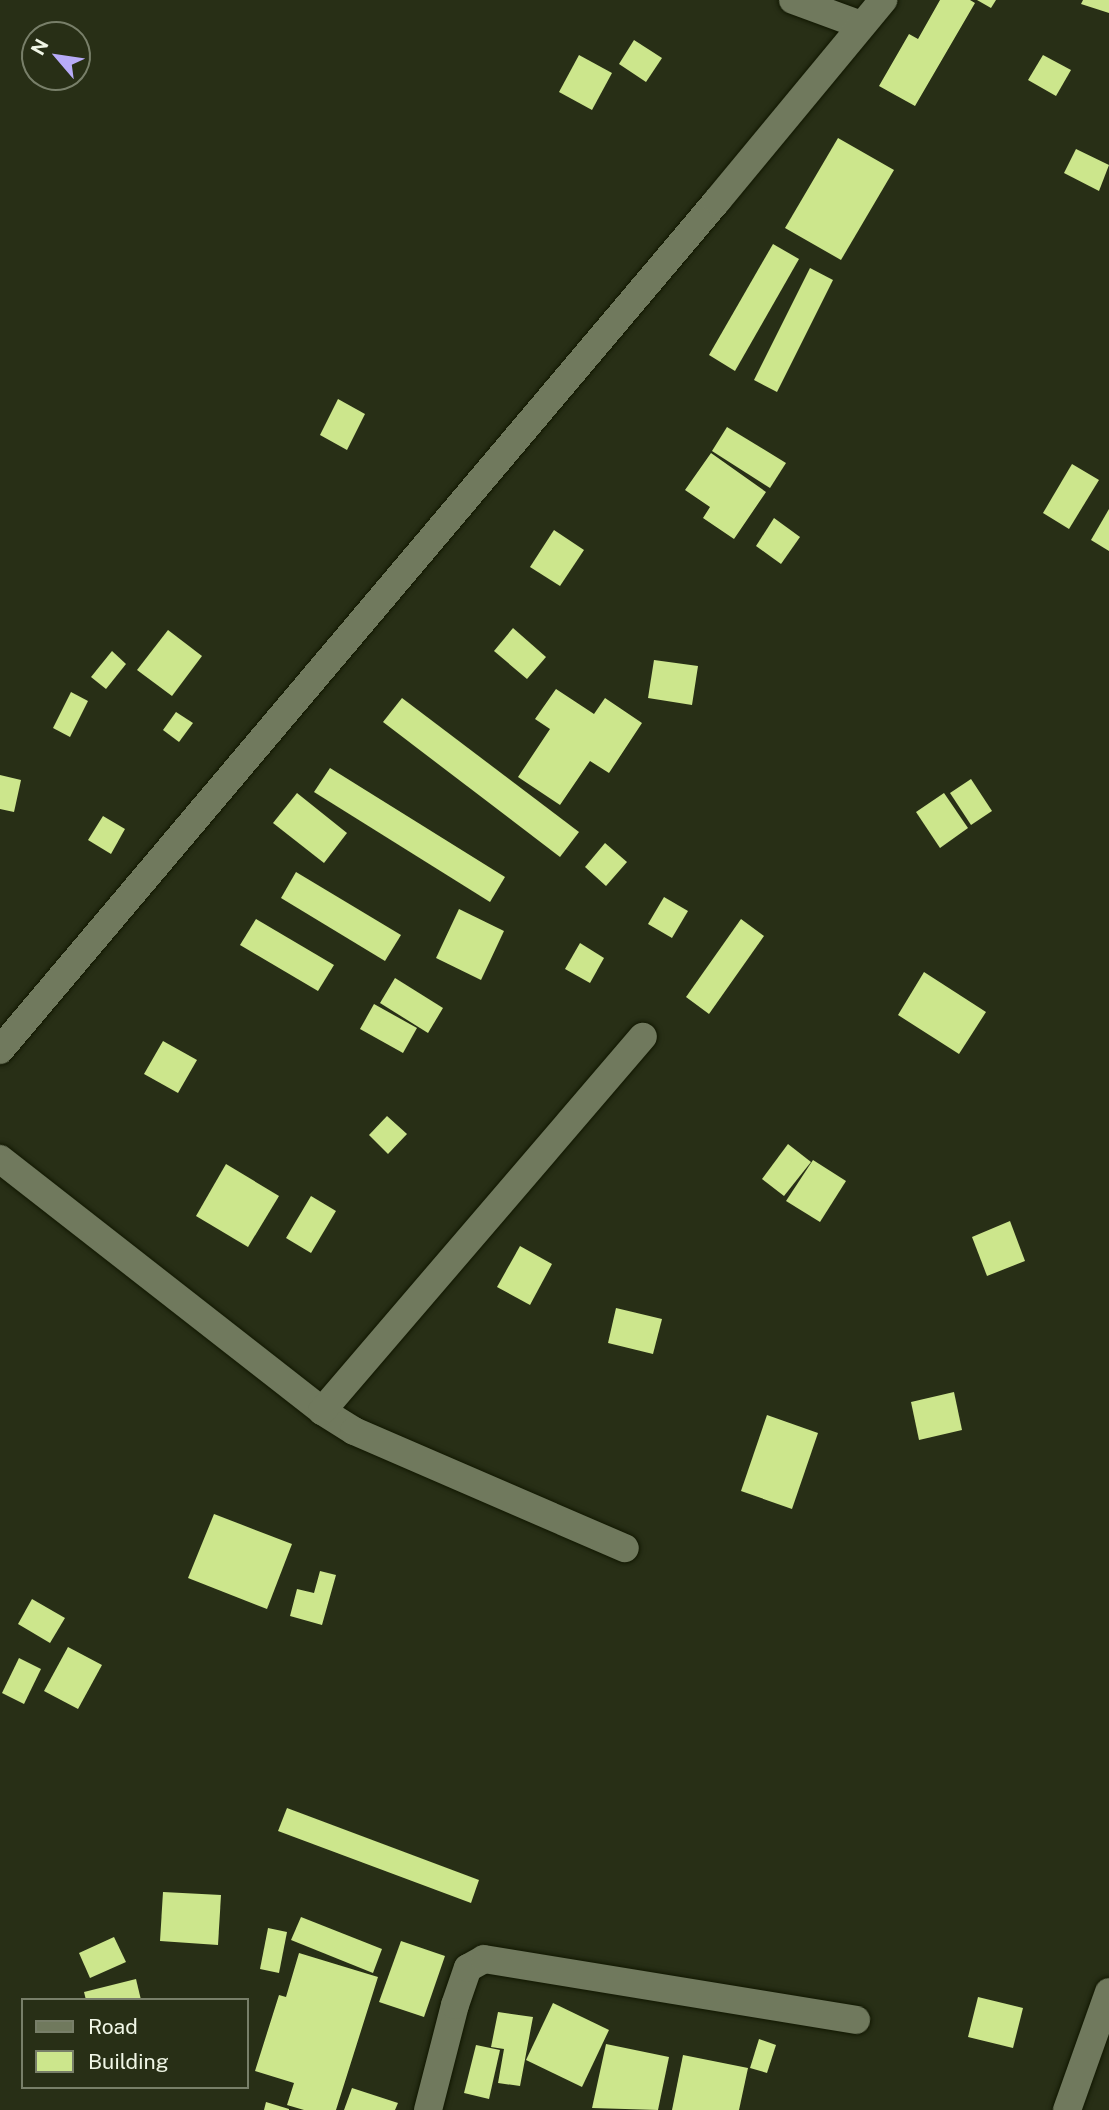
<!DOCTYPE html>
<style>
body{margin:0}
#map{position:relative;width:1109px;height:2110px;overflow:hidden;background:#282f16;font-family:"Public Sans",sans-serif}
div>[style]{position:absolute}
.building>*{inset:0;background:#cce68c}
.roads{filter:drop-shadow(0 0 2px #111701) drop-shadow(0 0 2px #111701)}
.minor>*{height:28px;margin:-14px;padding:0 14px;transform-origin:14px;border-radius:14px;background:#70795d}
span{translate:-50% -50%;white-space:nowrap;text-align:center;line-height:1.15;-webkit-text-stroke:7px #282f16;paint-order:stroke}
.legend{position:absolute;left:21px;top:1998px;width:228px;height:91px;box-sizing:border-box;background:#282f16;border:2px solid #787f69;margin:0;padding:9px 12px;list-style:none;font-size:21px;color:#f0f6e6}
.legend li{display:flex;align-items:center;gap:14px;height:35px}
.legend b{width:35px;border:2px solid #787f69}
.north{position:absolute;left:21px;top:21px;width:70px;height:70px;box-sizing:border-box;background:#282f16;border:2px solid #787f69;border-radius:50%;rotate:299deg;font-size:19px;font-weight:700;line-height:28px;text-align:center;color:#f0f6e6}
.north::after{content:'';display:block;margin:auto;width:24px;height:32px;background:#b7abf8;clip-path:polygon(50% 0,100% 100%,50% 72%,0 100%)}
</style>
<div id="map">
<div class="building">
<div style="clip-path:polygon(940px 0,970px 0,975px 3px,915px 106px,879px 86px,909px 34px,918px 39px)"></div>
<div style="clip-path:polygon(977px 0,996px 0,991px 8px)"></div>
<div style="clip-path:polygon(1083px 0,1109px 0,1109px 13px,1081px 4px)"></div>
<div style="clip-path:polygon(634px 40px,662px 58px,646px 82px,619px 64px)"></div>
<div style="clip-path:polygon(579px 55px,612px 73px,592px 110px,559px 92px)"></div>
<div style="clip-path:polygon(1043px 55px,1071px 70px,1056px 96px,1028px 80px)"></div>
<div style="clip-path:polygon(838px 138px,894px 170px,841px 260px,785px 228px)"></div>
<div style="clip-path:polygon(1076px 149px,1109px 165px,1099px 191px,1064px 173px)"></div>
<div style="clip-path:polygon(773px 244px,799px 259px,735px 371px,709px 355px)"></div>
<div style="clip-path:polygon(810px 268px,833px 280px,777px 392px,754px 380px)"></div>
<div style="clip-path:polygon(338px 399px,365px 414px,347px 450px,320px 435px)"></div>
<div style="clip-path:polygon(727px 427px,786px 463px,770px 488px,712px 451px)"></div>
<div style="clip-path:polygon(711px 453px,766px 492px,734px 539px,703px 518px,710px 507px,685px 490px)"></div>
<div style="clip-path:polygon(1072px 464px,1099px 480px,1069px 529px,1043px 513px)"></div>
<div style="clip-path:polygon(1109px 509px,1109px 551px,1091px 540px)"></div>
<div style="clip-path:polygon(774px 518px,800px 537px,781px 564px,756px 546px)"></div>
<div style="clip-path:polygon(554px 530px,584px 550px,560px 586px,530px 567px)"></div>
<div style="clip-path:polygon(513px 628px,546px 657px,527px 679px,494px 651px)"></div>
<div style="clip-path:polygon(168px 630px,202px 656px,172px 696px,137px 670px)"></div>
<div style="clip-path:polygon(112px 651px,126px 664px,106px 689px,91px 677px)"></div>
<div style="clip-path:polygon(654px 660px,698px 666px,692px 705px,648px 698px)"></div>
<div style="clip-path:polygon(556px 689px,594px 714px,605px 698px,642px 723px,609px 773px,590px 761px,560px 805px,518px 777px,550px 729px,535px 719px)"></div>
<div style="clip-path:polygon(71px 692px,88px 701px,70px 737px,53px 728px)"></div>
<div style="clip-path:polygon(402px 698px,579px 832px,560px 857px,383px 722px)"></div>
<div style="clip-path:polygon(176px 712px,193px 723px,179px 742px,163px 730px)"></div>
<div style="clip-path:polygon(330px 768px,505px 877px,490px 902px,314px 792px)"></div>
<div style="clip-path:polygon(0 775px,21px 780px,14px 812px,0 809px)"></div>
<div style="clip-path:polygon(971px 779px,992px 811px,971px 825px,950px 793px)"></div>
<div style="clip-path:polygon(297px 793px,347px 833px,324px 863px,273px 823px)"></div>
<div style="clip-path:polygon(944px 793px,968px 828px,940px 848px,916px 812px)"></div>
<div style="clip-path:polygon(103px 816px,125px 829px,111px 854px,88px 840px)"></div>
<div style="clip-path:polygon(605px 843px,627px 862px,606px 886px,585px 867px)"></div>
<div style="clip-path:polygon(296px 872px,401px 935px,385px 961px,281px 898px)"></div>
<div style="clip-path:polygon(664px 897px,688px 911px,672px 938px,648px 924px)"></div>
<div style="clip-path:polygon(459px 909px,504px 931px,481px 980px,436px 958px)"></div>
<div style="clip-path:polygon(256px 919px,334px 965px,318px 991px,240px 945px)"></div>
<div style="clip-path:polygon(741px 919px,764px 936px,709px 1014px,686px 997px)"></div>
<div style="clip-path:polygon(580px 943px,604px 958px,590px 983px,565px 969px)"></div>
<div style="clip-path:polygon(924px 972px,986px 1012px,959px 1054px,898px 1015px)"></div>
<div style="clip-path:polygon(395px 978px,443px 1008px,428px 1033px,380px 1003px)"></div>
<div style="clip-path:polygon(374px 1004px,417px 1028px,403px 1053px,360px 1029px)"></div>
<div style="clip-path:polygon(163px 1041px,197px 1060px,178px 1093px,144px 1074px)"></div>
<div style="clip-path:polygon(387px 1116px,407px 1134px,388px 1154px,369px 1135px)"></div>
<div style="clip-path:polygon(788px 1144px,811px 1162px,784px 1196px,762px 1179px)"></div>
<div style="clip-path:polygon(813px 1160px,846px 1181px,820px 1222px,786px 1201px)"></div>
<div style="clip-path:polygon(226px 1164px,279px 1196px,248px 1247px,196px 1216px)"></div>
<div style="clip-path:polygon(311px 1196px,336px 1211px,311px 1253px,286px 1238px)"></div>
<div style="clip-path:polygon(1010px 1221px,1025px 1261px,987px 1276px,972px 1237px)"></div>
<div style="clip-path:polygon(520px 1246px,552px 1264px,530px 1305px,497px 1287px)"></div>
<div style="clip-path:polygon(616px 1308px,662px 1319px,653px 1354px,608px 1343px)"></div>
<div style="clip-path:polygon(954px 1392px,962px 1430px,919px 1440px,911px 1402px)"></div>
<div style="clip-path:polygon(767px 1415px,818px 1433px,792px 1509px,741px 1491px)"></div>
<div style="clip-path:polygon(214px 1514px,292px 1544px,267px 1609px,188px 1578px)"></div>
<div style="clip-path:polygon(320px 1571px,336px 1575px,322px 1625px,290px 1616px,297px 1589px,314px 1593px)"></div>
<div style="clip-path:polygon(32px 1599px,65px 1618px,50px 1643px,18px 1624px)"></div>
<div style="clip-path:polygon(68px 1647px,102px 1665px,78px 1709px,44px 1691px)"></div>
<div style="clip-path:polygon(19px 1658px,41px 1669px,24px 1704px,2px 1693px)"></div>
<div style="clip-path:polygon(287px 1808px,479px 1880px,471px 1903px,278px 1831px)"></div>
<div style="clip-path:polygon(163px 1892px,221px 1895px,218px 1945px,160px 1941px)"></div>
<div style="clip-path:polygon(301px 1917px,382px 1949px,373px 1973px,291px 1940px)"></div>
<div style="clip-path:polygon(268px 1928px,287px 1932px,279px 1973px,260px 1969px)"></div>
<div style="clip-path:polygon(114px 1937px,126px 1962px,90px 1978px,79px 1953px)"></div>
<div style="clip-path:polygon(401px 1941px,445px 1956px,424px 2017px,379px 2002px)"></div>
<div style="clip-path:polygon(299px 1953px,378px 1977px,336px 2110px,304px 2110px,287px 2105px,294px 2083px,255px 2071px,279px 1995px,286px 1997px)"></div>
<div style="clip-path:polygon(136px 1979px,141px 2000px,86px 2000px,84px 1992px)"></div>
<div style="clip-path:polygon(978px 1997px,1023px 2008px,1013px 2048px,968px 2037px)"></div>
<div style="clip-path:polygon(553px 2003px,609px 2030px,582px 2087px,526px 2060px)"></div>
<div style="clip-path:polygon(498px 2012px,533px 2017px,520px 2086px,498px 2083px,504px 2049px,491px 2047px)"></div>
<div style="clip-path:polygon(759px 2039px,776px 2045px,767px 2073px,750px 2068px)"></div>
<div style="clip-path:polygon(606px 2044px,669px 2057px,658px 2110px,592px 2108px)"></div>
<div style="clip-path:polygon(476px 2045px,500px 2050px,489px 2099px,464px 2093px)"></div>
<div style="clip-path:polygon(683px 2055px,748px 2068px,739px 2110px,672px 2110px)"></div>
<div style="clip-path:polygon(352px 2088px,398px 2103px,395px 2110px,344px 2110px)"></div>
<div style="clip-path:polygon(266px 2102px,289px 2109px,289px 2110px,264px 2110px)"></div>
</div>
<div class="roads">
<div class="minor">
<div style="left:793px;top:0;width:72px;rotate:20.2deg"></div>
<div style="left:0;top:1050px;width:1111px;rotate:-49.82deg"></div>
<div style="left:717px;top:201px;width:261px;rotate:-50.4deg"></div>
<div style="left:0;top:1159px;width:409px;rotate:38deg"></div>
<div style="left:322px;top:1411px;width:38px;rotate:32deg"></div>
<div style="left:354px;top:1431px;width:295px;rotate:23.4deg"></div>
<div style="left:322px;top:1411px;width:493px;rotate:-49.4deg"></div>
<div style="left:428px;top:2110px;width:108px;rotate:-75.6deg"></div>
<div style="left:455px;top:2005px;width:39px;rotate:-71deg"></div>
<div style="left:468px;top:1968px;width:18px;rotate:-29deg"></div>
<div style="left:484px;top:1959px;width:377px;rotate:9.3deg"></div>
<div style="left:1067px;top:2110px;width:125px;rotate:-70.4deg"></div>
</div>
</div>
<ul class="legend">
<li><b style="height:9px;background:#70795d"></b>Road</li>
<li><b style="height:19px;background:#cce68c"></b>Building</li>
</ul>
<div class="north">N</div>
</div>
